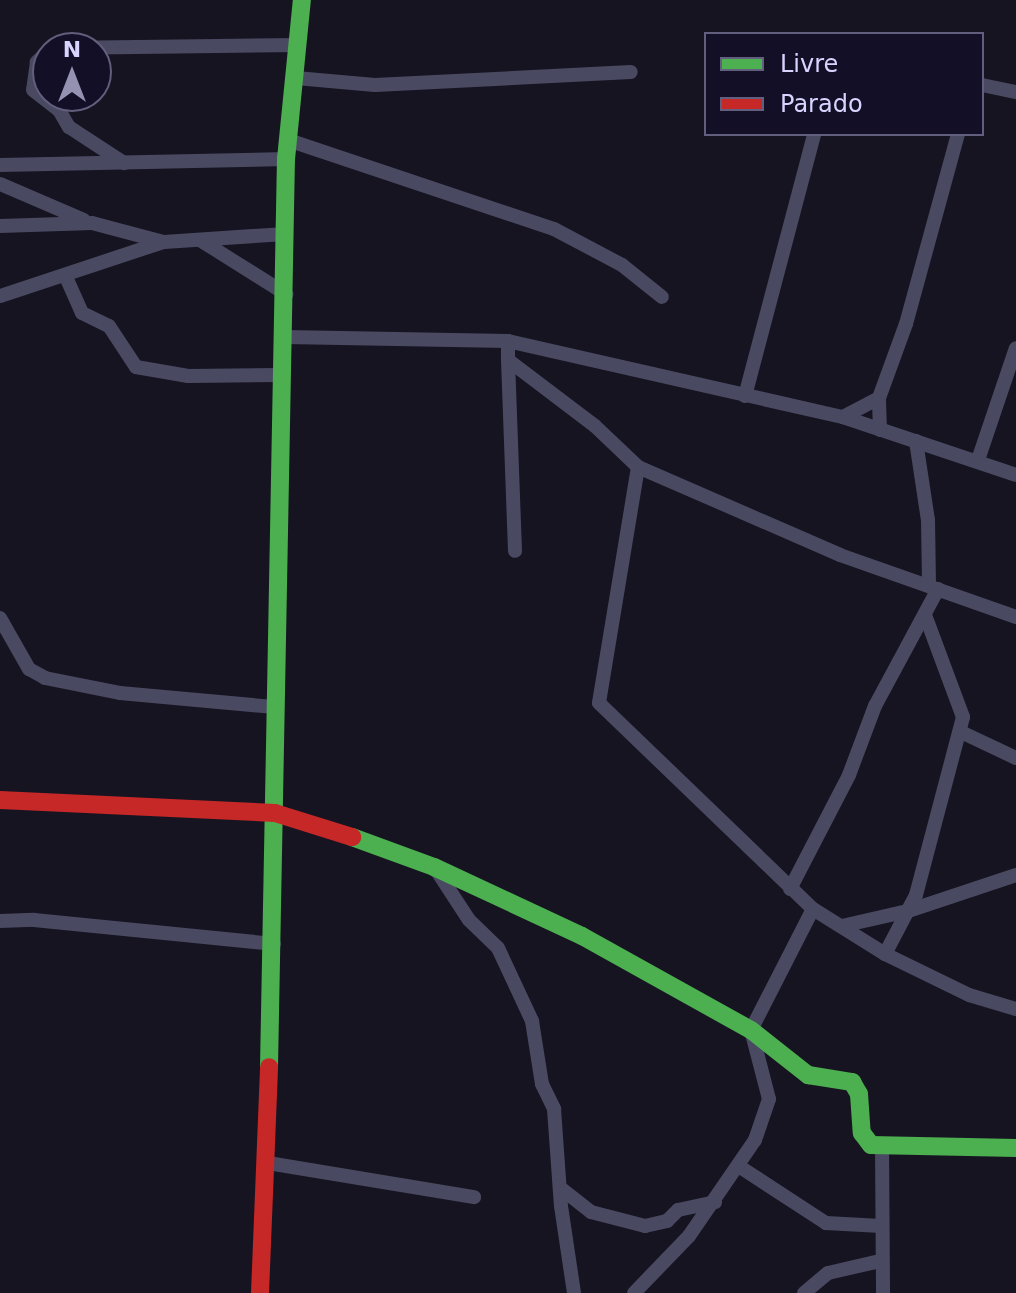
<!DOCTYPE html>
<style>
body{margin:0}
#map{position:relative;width:1016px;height:1293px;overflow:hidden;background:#161421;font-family:"DejaVu Sans",sans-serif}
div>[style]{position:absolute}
.street>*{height:14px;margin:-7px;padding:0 7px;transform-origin:7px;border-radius:7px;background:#4a4962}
.fast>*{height:18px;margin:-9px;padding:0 9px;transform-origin:9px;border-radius:9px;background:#4caf50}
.jam>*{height:18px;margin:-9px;padding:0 9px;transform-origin:9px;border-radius:9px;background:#c62828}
span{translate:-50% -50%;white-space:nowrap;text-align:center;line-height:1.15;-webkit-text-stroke:6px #130f26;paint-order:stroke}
.legend{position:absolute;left:704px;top:32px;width:280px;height:104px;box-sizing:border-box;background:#130f26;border:2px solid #625e7d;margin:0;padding:10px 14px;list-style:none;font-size:24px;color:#d9d4ff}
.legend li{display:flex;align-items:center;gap:16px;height:40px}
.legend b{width:40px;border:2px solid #625e7d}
.north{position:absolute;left:32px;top:32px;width:80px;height:80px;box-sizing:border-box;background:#130f26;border:2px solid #625e7d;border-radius:50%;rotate:0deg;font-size:22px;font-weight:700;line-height:32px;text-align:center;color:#d9d4ff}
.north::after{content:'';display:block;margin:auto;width:28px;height:36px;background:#9591b1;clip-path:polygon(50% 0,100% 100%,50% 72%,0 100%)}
</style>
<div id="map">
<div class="street">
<div style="left:57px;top:48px;width:242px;rotate:-0.7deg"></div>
<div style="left:48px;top:51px;width:16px;rotate:135deg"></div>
<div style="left:37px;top:62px;width:28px;rotate:98deg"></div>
<div style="left:33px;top:90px;width:33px;rotate:38deg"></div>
<div style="left:59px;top:110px;width:20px;rotate:60deg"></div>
<div style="left:69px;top:127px;width:66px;rotate:33.2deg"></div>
<div style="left:296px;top:78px;width:79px;rotate:5.1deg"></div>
<div style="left:375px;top:85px;width:256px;rotate:-2.9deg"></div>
<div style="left:982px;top:85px;width:35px;rotate:12deg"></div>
<div style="left:288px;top:140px;width:280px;rotate:18.5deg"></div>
<div style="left:554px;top:229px;width:77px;rotate:27.9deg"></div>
<div style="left:622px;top:265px;width:51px;rotate:38.7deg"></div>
<div style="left:0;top:165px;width:286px;rotate:-1.2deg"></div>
<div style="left:0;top:184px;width:91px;rotate:23.2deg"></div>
<div style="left:0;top:226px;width:92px;rotate:-1.9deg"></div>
<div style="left:92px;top:223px;width:74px;rotate:14.8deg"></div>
<div style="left:164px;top:242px;width:122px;rotate:-3.8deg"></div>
<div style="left:200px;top:240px;width:102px;rotate:32.1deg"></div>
<div style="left:66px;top:277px;width:39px;rotate:66deg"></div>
<div style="left:82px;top:313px;width:30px;rotate:26deg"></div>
<div style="left:109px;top:326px;width:49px;rotate:56.6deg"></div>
<div style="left:136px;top:367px;width:53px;rotate:9.8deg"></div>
<div style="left:188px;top:376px;width:93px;rotate:-0.6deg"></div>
<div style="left:0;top:296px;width:172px;rotate:-18.3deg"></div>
<div style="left:285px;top:337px;width:223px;rotate:1deg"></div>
<div style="left:508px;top:341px;width:344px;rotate:12.8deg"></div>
<div style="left:843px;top:417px;width:182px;rotate:18.5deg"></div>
<div style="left:508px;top:341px;width:19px;rotate:90deg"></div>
<div style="left:508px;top:360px;width:109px;rotate:37.2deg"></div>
<div style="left:595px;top:426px;width:59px;rotate:43.6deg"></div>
<div style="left:638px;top:467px;width:220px;rotate:23.5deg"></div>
<div style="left:840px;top:555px;width:187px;rotate:19.4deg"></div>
<div style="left:508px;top:360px;width:191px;rotate:87.9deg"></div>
<div style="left:745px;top:396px;width:271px;rotate:-75.2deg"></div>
<div style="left:843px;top:417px;width:41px;rotate:-27.8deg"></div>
<div style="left:880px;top:430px;width:32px;rotate:-92deg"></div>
<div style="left:879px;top:398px;width:79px;rotate:-70deg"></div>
<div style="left:906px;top:324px;width:197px;rotate:-74.7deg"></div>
<div style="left:916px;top:441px;width:80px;rotate:81.4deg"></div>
<div style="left:928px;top:520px;width:65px;rotate:89.1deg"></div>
<div style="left:978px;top:460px;width:118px;rotate:-71.3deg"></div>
<div style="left:638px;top:467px;width:239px;rotate:99.4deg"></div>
<div style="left:599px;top:703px;width:297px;rotate:43.9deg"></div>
<div style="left:813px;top:909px;width:85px;rotate:32deg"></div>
<div style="left:885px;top:954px;width:93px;rotate:26deg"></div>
<div style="left:969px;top:995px;width:49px;rotate:16.6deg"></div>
<div style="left:0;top:618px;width:59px;rotate:60.4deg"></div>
<div style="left:29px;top:669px;width:18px;rotate:29deg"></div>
<div style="left:45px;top:678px;width:76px;rotate:11.3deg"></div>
<div style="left:120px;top:693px;width:156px;rotate:5.2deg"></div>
<div style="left:961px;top:732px;width:61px;rotate:25.3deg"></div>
<div style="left:435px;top:868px;width:62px;rotate:56.8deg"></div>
<div style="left:469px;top:920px;width:40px;rotate:44deg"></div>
<div style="left:498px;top:948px;width:81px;rotate:65deg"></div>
<div style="left:532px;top:1021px;width:64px;rotate:81deg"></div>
<div style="left:542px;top:1084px;width:28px;rotate:64deg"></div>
<div style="left:554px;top:1109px;width:97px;rotate:85.9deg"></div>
<div style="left:561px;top:1206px;width:88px;rotate:81.5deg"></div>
<div style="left:790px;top:889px;width:128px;rotate:-62.6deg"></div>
<div style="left:849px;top:775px;width:74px;rotate:-69.4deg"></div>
<div style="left:875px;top:706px;width:133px;rotate:-61.7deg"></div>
<div style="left:0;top:921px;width:34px;rotate:-2deg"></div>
<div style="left:34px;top:920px;width:241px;rotate:5.7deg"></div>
<div style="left:842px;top:926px;width:68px;rotate:-12.8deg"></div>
<div style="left:908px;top:911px;width:114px;rotate:-18.4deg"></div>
<div style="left:885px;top:954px;width:67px;rotate:-62.3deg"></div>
<div style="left:916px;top:895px;width:184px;rotate:-75.2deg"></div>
<div style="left:963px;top:717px;width:109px;rotate:-110.4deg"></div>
<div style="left:882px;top:1145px;width:148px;rotate:89.6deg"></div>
<div style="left:268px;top:1163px;width:209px;rotate:9.4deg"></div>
<div style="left:740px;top:1167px;width:103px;rotate:33.1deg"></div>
<div style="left:826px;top:1223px;width:55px;rotate:3.1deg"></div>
<div style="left:563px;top:1190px;width:36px;rotate:38deg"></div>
<div style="left:591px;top:1212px;width:56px;rotate:14.5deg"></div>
<div style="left:645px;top:1226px;width:23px;rotate:-13deg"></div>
<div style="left:667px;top:1221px;width:16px;rotate:-45deg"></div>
<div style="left:678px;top:1210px;width:38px;rotate:-12deg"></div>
<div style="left:634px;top:1293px;width:79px;rotate:-46deg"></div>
<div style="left:689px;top:1236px;width:116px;rotate:-55.5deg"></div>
<div style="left:755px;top:1140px;width:43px;rotate:-71.1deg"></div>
<div style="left:769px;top:1099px;width:71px;rotate:-104.6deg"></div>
<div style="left:751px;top:1030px;width:136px;rotate:-62.9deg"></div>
<div style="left:804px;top:1293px;width:31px;rotate:-40deg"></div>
<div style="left:828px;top:1273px;width:53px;rotate:-13deg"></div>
</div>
<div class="fast">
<div style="left:352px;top:837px;width:87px;rotate:20.1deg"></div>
<div style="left:434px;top:867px;width:163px;rotate:25deg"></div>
<div style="left:582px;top:936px;width:193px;rotate:29.1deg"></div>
<div style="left:751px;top:1030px;width:73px;rotate:38.3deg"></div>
<div style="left:808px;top:1075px;width:45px;rotate:9deg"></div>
<div style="left:852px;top:1082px;width:14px;rotate:60deg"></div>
<div style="left:859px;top:1094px;width:39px;rotate:86deg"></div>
<div style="left:862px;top:1133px;width:15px;rotate:53deg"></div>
<div style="left:871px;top:1145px;width:145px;rotate:1.2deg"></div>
<div style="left:269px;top:1067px;width:908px;rotate:-88.93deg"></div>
<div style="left:286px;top:159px;width:160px;rotate:-84.3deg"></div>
</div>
<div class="jam">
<div style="left:0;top:800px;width:275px;rotate:2.7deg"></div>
<div style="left:275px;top:813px;width:81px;rotate:17.3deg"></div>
<div style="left:260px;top:1293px;width:226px;rotate:-87.7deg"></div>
</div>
<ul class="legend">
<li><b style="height:10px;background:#4caf50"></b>Livre</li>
<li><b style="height:10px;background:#c62828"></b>Parado</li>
</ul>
<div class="north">N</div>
</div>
